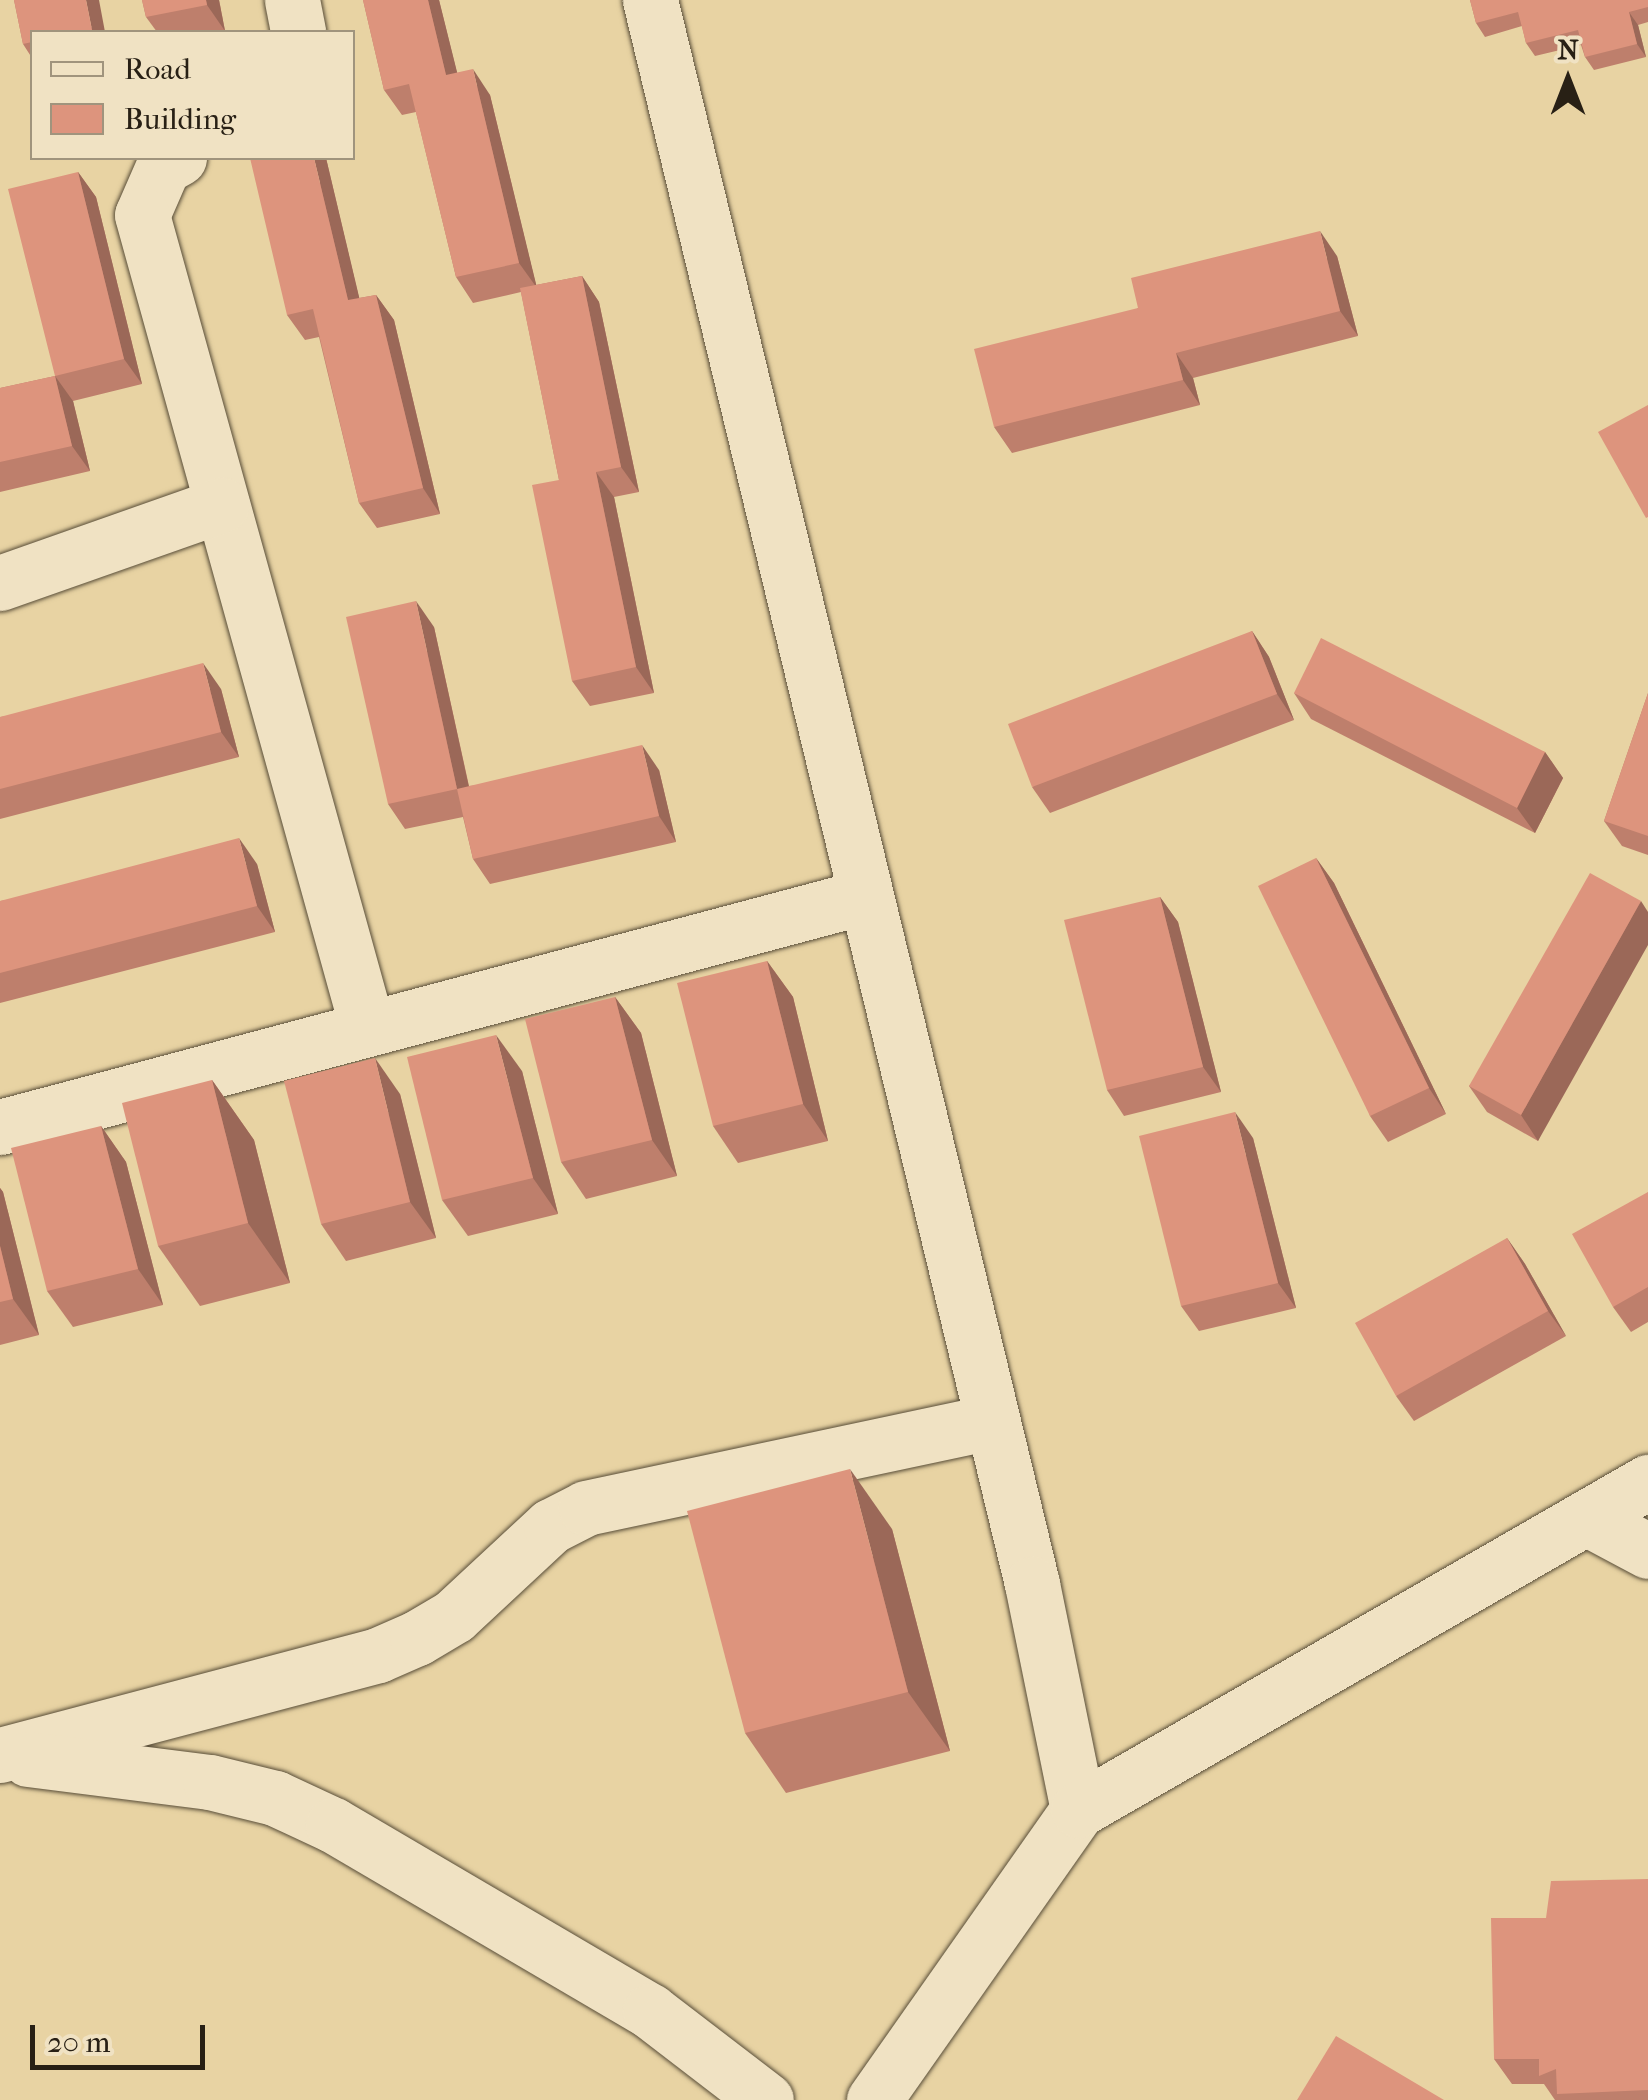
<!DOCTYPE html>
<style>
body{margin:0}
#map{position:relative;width:1648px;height:2100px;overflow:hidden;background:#e8d3a3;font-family:"IM FELL French Canon",serif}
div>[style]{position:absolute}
.roads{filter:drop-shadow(0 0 2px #584d38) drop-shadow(0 0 2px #584d38)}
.minor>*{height:55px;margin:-27.5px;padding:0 27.5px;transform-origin:27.5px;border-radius:27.5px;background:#f0e2c3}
.tertiary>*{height:55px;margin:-27.5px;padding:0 27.5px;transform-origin:27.5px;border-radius:27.5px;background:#f0e2c3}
.wall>*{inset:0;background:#be7f6c}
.shaded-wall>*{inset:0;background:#9b6858}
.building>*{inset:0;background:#dd947d}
span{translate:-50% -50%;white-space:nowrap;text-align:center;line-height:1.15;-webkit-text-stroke:9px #f0e2c3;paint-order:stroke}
.legend{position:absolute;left:30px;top:30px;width:325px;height:130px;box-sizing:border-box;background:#f0e2c3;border:2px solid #a0947d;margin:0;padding:12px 18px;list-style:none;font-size:30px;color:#282015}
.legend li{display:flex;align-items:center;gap:20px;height:50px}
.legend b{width:50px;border:2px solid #a0947d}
.north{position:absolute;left:1518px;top:30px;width:100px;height:100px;-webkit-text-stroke:8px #f0e2c3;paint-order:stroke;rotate:0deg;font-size:28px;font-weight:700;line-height:40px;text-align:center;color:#282015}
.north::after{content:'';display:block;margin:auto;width:35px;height:45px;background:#282015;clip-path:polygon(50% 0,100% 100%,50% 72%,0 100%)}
.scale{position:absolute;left:30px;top:2025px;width:175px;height:45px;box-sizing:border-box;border:5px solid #282015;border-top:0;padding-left:12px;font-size:30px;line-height:35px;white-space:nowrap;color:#282015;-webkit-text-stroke:8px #f0e2c3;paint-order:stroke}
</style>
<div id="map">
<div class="roads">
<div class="minor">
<div style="left:292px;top:0;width:33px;rotate:79deg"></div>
<div style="left:179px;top:158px;width:18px;rotate:151deg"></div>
<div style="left:163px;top:167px;width:52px;rotate:113.6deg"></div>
<div style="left:142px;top:215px;width:843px;rotate:74.51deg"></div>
<div style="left:0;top:583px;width:235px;rotate:-19.4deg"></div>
<div style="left:0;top:1127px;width:893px;rotate:-14.92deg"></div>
<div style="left:1586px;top:1518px;width:70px;rotate:28deg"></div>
<div style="left:0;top:1755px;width:391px;rotate:-14.8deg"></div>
<div style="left:378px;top:1655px;width:43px;rotate:-23.6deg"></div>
<div style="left:417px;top:1638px;width:43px;rotate:-30.7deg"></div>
<div style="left:454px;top:1616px;width:132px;rotate:-42.9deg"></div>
<div style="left:551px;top:1526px;width:39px;rotate:-27deg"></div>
<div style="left:586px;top:1508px;width:415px;rotate:-12deg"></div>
<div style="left:28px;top:1759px;width:183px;rotate:7.2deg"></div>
<div style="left:210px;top:1782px;width:67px;rotate:13.8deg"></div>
<div style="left:275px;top:1798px;width:64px;rotate:25deg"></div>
<div style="left:333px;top:1825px;width:368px;rotate:30.4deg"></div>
<div style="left:650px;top:2011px;width:146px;rotate:37.5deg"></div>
</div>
<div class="tertiary">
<div style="left:650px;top:0;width:1629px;rotate:76.44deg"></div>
<div style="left:1032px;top:1584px;width:231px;rotate:78.5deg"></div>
<div style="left:874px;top:2100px;width:355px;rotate:-54.9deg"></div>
<div style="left:1078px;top:1810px;width:658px;rotate:-29.92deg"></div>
</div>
</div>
<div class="wall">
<div style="clip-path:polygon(14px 0,105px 32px,32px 32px,32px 58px,23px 44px)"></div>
<div style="clip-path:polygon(142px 0,219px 0,225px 31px,215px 32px,157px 32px,146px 17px)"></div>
<div style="clip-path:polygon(363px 0,439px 0,457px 73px,490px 95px,536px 285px,582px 276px,599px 302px,639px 492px,614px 497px,654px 693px,590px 706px,572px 681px,559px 480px,521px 292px,473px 303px,456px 277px,416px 112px,402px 115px,384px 90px)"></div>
<div style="clip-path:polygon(1470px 0,1648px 0,1648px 22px,1638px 25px,1646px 57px,1594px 70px,1585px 57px,1581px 45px,1535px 56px,1526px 43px,1522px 26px,1485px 37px,1476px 23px)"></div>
<div style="clip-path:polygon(326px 158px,359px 298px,376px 295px,394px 320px,440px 514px,377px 528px,359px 503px,319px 337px,305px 340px,287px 315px)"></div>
<div style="clip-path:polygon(78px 172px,96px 197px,142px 384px,73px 401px,90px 471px,0 492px,0 388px,55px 376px)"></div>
<div style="clip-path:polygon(1337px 256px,1358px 336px,1193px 378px,1200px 405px,1012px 453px,994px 427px,1138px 308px)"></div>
<div style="clip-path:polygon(434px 627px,469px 786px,659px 770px,676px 842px,490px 884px,473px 859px,463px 817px,405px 829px,388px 804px)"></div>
<div style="clip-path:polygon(1252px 631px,1269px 657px,1294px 720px,1050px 813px,1032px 787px)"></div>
<div style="clip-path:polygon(221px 689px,239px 757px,0 819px,0 717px)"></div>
<div style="clip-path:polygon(1294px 693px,1545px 752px,1563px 778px,1535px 833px,1311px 719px)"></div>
<div style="clip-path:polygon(1648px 693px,1648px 855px,1622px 846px,1604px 821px)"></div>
<div style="clip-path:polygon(1316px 858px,1334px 883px,1446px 1114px,1388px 1142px,1370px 1116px)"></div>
<div style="clip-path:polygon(257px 864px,275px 932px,0 1003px,0 901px)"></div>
<div style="clip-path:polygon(1160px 897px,1178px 922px,1221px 1092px,1124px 1116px,1107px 1090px)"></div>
<div style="clip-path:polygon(1641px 901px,1538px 1141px,1487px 1112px,1469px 1086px)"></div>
<div style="clip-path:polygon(767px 961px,793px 997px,828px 1141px,738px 1163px,713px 1126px)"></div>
<div style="clip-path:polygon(615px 997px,641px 1033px,677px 1176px,586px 1199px,561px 1162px)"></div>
<div style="clip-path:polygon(522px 1071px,558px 1214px,468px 1236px,442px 1200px)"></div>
<div style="clip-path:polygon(212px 1080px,254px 1140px,290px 1283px,200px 1306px,158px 1246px)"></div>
<div style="clip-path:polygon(400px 1094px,436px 1238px,346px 1261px,321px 1224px)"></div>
<div style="clip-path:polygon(101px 1126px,126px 1162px,163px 1305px,73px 1327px,47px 1291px)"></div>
<div style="clip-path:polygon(1253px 1138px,1296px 1308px,1199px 1331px,1181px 1306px)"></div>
<div style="clip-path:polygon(0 1188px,3px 1192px,39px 1335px,0 1345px)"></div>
<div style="clip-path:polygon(1648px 1192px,1648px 1322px,1631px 1332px,1613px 1307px)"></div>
<div style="clip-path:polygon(1507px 1238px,1525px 1264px,1566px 1336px,1414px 1421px,1396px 1396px)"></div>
<div style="clip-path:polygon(892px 1529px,950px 1751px,786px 1793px,745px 1733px)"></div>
<div style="clip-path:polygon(1648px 1879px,1648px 2100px,1555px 2100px,1544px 2084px,1512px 2084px,1494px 2059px)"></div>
</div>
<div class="shaded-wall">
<div style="clip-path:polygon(86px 0,99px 0,105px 32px,94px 32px,92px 30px)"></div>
<div style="clip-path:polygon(206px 0,219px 0,225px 31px,207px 5px)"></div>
<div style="clip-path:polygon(428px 0,439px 0,464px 100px,446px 75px)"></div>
<div style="clip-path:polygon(1629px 12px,1638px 25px,1646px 57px,1637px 44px)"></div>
<div style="clip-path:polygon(473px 69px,490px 95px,537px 288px,519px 263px)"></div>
<div style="clip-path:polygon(314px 158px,326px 158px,366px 326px,348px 300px)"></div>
<div style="clip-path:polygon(78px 172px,96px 197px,142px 384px,124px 359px)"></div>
<div style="clip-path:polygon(1320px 231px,1337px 256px,1358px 336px,1340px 311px)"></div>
<div style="clip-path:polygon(582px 276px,599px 302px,639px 492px,621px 467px)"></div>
<div style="clip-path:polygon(376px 295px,394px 320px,440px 514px,423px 488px)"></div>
<div style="clip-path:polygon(1176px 353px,1193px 378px,1200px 405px,1183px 380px)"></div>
<div style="clip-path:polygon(55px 376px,73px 401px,90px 471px,72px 446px)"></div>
<div style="clip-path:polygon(596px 472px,614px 497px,654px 693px,636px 667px)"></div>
<div style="clip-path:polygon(416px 601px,434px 627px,475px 815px,457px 789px)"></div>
<div style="clip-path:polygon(1252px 631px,1269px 657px,1294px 720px,1277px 694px)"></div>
<div style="clip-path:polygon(203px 663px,221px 689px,239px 757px,221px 732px)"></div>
<div style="clip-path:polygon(642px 745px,659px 770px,676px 842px,659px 816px)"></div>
<div style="clip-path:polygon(1545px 752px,1563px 778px,1535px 833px,1517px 808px)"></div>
<div style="clip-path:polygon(239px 838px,257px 864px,275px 932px,257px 906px)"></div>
<div style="clip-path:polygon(1316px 858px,1334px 883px,1446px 1114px,1429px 1088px)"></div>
<div style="clip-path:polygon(1160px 897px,1178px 922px,1221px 1092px,1203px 1067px)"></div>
<div style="clip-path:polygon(1641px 901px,1648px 912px,1648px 945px,1538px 1141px,1521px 1115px)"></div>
<div style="clip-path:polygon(767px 961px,793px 997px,828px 1141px,803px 1104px)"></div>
<div style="clip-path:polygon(615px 997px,641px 1033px,677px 1176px,652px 1140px)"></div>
<div style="clip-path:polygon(496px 1035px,522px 1071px,558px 1214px,533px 1178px)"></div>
<div style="clip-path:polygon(375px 1058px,400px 1094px,436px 1238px,410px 1202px)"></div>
<div style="clip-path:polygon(212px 1080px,254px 1140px,290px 1283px,248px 1223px)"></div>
<div style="clip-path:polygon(1235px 1112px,1253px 1138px,1296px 1308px,1278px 1283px)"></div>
<div style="clip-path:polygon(101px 1126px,126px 1162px,163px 1305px,138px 1269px)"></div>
<div style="clip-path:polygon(0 1188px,3px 1192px,39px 1335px,13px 1299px,0 1246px)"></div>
<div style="clip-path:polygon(1507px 1238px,1525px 1264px,1566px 1336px,1548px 1311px)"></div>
<div style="clip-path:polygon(850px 1469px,892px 1529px,950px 1751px,908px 1692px)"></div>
</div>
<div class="building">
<div style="clip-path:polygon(14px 0,86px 0,92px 30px,78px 32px,32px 32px,32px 42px,23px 44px)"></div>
<div style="clip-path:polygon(142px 0,206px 0,207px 5px,146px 17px)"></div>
<div style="clip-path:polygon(363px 0,428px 0,446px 75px,473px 69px,519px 263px,456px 277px,409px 84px,384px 90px)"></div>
<div style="clip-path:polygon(1470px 0,1648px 0,1648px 7px,1629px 12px,1637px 44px,1585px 57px,1578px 30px,1526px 43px,1518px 12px,1476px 23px)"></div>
<div style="clip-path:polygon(250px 158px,314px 158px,348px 300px,376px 295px,423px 488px,359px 503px,313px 309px,287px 315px)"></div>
<div style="clip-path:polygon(78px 172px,124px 359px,55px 376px,72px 446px,0 462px,0 388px,55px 376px,8px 189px)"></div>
<div style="clip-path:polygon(1320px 231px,1340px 311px,1176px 353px,1183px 380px,994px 427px,974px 349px,1138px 308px,1131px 278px)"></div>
<div style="clip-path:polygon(582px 276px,621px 467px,596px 472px,636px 667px,572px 681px,532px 485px,559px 480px,520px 288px)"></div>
<div style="clip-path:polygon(1648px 405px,1648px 517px,1646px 518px,1598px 432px)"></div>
<div style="clip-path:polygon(416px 601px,457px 789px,388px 804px,346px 617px)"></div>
<div style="clip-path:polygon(1252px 631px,1277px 694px,1032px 787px,1008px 724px)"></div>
<div style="clip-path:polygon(1321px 638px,1545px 752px,1517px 808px,1294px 693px)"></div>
<div style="clip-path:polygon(203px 663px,221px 732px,0 789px,0 717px)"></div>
<div style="clip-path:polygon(1648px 693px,1648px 836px,1604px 821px)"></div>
<div style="clip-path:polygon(642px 745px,659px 816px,473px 859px,457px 789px)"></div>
<div style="clip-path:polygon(239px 838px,257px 906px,0 973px,0 901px)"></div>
<div style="clip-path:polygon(1316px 858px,1429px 1088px,1370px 1116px,1258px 886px)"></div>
<div style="clip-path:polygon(1590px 873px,1641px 901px,1521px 1115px,1469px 1086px)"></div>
<div style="clip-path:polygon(1160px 897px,1203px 1067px,1107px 1090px,1064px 920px)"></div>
<div style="clip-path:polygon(767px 961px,803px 1104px,713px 1126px,677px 983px)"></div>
<div style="clip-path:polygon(615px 997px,652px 1140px,561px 1162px,525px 1019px)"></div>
<div style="clip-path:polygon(496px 1035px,533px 1178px,442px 1200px,407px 1057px)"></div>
<div style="clip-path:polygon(375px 1058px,410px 1202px,321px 1224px,284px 1081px)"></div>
<div style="clip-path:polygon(212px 1080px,248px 1223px,158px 1246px,122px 1103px)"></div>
<div style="clip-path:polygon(1235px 1112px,1278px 1283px,1181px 1306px,1139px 1136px)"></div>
<div style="clip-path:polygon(101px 1126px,138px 1269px,47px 1291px,11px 1148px)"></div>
<div style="clip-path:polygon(1648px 1192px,1648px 1287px,1613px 1307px,1572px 1234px)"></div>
<div style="clip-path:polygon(1507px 1238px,1548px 1311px,1396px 1396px,1355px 1323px)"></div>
<div style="clip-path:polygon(0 1246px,13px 1299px,0 1302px)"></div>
<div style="clip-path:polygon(850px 1469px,908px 1692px,745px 1733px,687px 1511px)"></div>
<div style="clip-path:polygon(1648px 1879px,1648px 2090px,1557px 2094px,1556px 2069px,1539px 2076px,1539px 2059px,1494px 2059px,1491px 1918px,1546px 1918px,1551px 1881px)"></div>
<div style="clip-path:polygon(1336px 2036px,1444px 2100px,1297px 2100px)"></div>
</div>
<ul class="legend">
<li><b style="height:12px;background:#f0e2c3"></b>Road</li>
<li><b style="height:28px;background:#dd947d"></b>Building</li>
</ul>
<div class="north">N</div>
<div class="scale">20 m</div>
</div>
